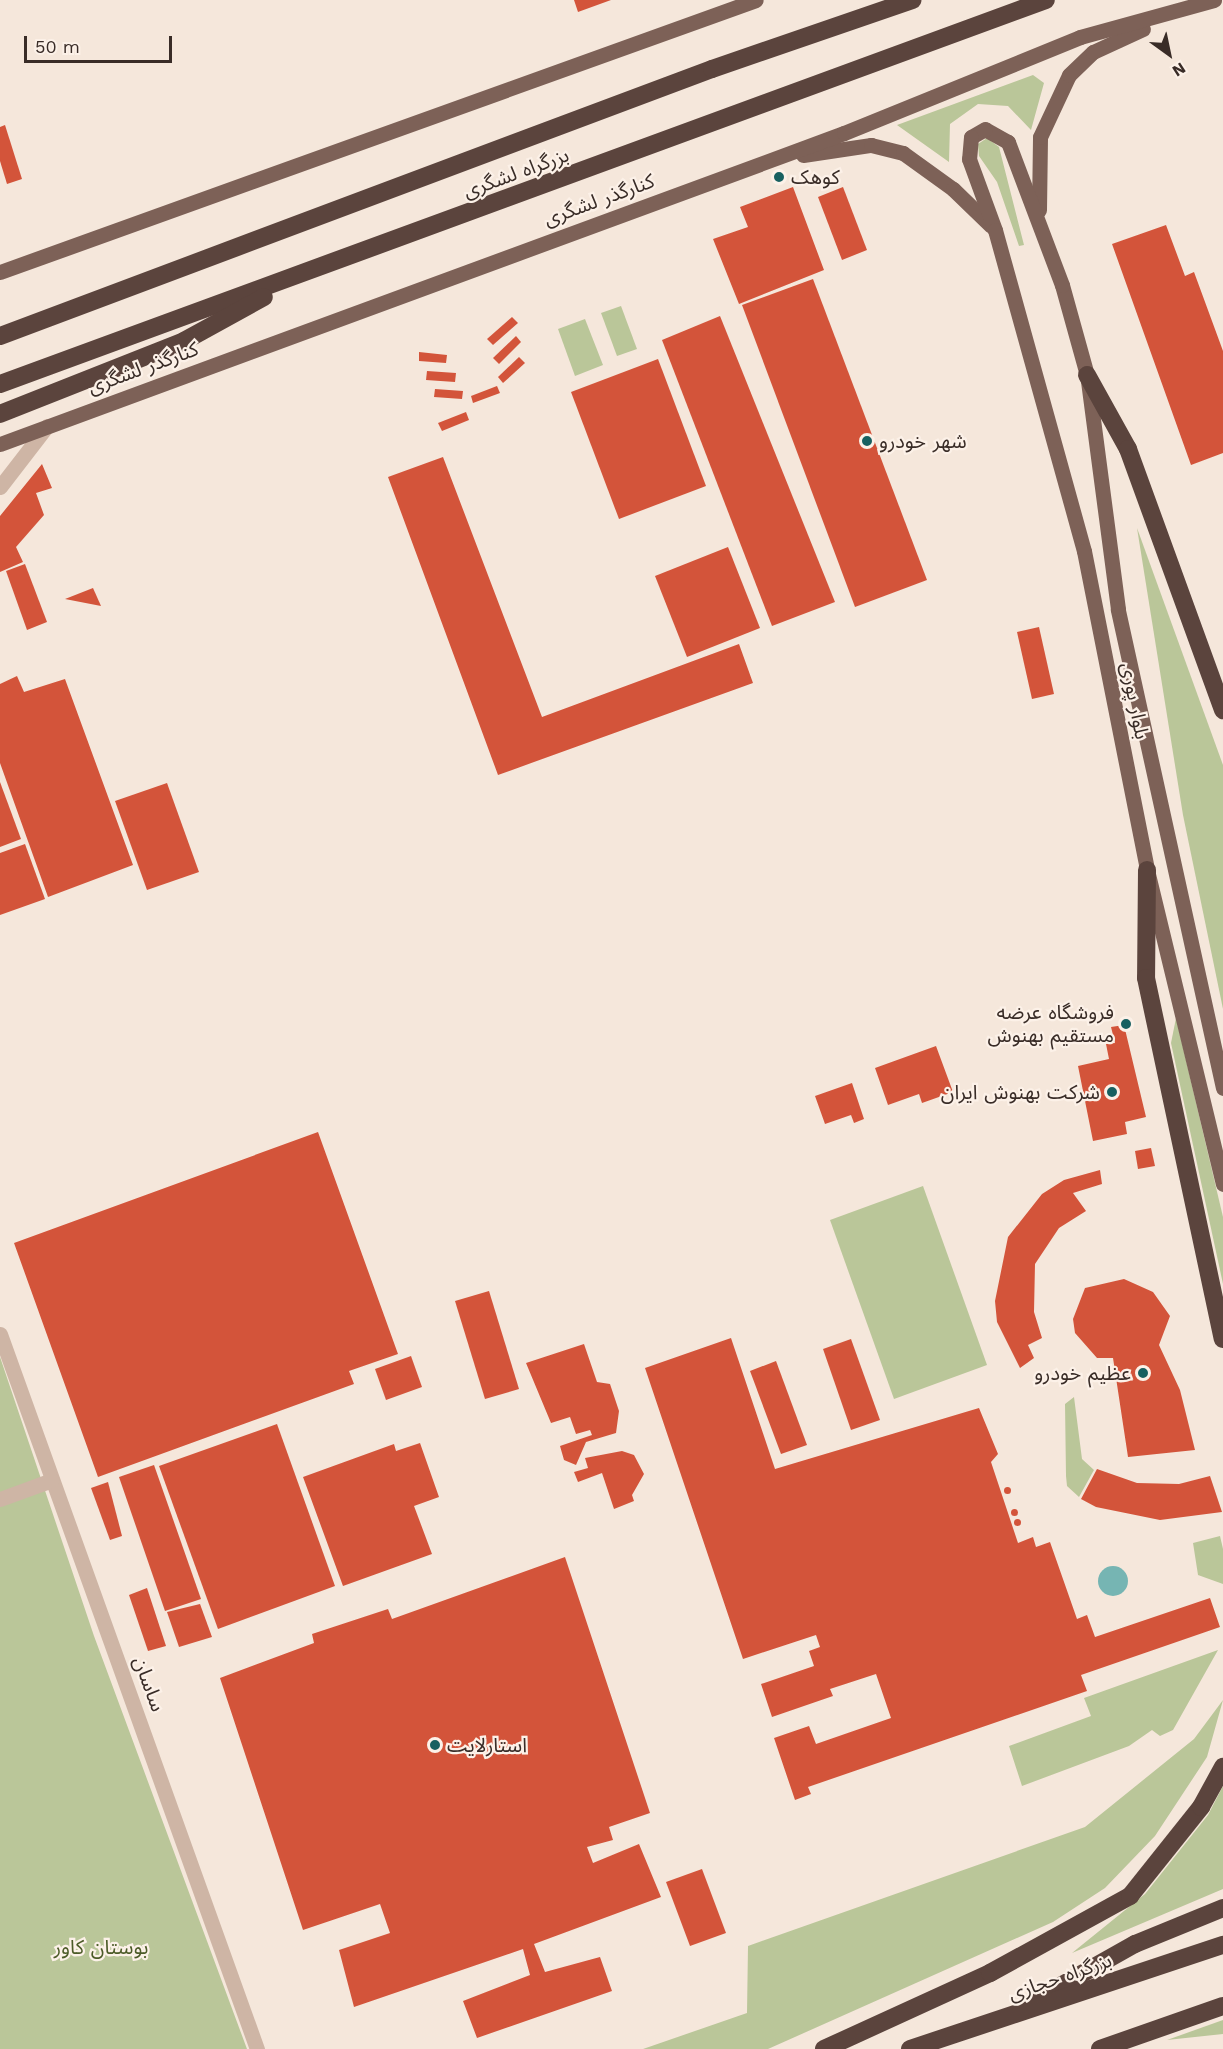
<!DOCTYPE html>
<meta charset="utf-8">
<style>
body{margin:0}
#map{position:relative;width:1223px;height:2049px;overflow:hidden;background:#f5e7db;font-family:"Work Sans","Noto Sans Arabic",sans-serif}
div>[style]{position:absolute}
.green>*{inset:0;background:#bac699}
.water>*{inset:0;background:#76b5b3}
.round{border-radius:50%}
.building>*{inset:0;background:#d3543a}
.minor>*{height:15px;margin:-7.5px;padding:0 7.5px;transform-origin:7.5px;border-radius:7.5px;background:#ceb5a5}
.major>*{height:15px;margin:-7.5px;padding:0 7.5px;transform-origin:7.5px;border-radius:7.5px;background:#7d6157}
.highway>*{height:18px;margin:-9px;padding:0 9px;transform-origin:9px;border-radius:9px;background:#5b443d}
.dots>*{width:16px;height:16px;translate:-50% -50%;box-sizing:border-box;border:3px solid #fcf1e8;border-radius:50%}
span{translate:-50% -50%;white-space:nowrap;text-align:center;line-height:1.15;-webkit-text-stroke:4.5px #fcf1e8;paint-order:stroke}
.street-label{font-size:20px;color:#392c27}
.poi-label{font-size:20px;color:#392c27}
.left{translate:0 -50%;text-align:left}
.right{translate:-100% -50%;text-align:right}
.park-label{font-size:20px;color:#4c5b28}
.north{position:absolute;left:1139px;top:24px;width:60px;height:60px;-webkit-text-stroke:4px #fcf1e8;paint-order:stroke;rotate:147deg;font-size:16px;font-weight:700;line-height:24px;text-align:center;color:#392c27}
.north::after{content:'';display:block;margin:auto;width:21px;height:27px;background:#392c27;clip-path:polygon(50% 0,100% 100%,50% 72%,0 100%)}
.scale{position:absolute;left:24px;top:36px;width:148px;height:27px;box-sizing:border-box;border:3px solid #392c27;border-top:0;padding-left:8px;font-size:18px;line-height:21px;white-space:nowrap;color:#392c27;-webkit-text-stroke:4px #fcf1e8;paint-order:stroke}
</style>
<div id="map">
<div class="green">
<div style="clip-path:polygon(1033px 75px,1044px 83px,1031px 130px,1008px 106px,978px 104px,950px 124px,949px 162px,897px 125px)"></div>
<div style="clip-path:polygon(987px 138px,999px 147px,1024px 245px,1019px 246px,997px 182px,979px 156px,978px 144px)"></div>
<div style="clip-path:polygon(621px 306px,637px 349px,617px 356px,601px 313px)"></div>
<div style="clip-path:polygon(585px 319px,603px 365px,575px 376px,558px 329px)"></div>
<div style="clip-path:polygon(1137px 528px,1223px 765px,1223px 1009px,1183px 815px)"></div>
<div style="clip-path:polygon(1176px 1018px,1223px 1217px,1223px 1284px,1171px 1043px)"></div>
<div style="clip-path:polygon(923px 1186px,987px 1365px,894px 1399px,830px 1220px)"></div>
<div style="clip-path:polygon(0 1357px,94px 1636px,247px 2049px,0 2049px)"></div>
<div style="clip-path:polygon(1074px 1397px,1082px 1459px,1094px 1470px,1079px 1497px,1067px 1486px,1066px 1476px,1065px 1404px)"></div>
<div style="clip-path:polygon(1220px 1536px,1223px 1549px,1223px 1584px,1198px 1575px,1193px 1543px)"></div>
<div style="clip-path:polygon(1218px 1650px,1173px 1730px,1160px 1736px,1152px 1730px,1129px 1746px,1022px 1786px,1009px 1746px,1091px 1716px,1084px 1698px)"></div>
<div style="clip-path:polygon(1223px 1700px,1207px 1757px,1155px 1836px,1105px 1888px,1053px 1922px,768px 2049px,643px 2049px,747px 2013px,748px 1946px,1085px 1827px,1194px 1739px)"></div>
<div style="clip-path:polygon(1223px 1786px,1223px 1889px,1072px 1953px,1145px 1894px,1208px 1815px)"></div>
<div style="clip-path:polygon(1223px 2020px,1223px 2034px,1167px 2040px)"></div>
</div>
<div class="water">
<div class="round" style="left:1098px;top:1566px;width:30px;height:30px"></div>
</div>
<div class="building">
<div style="clip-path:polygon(574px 0,611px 0,578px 12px)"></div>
<div style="clip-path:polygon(5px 125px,22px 179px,7px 184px,0 161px,0 127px)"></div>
<div style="clip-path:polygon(793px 187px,824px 270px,739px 304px,713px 239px,748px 227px,740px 207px)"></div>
<div style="clip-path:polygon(843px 187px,867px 250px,842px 260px,818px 197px)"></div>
<div style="clip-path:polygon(1166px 225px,1185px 276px,1194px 272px,1223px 351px,1223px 453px,1191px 465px,1112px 244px)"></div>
<div style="clip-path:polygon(813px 279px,927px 580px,855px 607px,742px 305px)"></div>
<div style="clip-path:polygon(720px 316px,835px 602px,772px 626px,662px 340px)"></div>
<div style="clip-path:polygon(512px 317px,518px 323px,493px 345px,487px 339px)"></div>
<div style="clip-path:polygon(516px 336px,521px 342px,499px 364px,493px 358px)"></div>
<div style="clip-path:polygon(419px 352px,447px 355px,446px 363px,419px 361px)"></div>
<div style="clip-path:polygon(519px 357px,525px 363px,503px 383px,498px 377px)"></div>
<div style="clip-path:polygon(658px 359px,706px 486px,619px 519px,571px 392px)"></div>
<div style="clip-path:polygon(427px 371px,456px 373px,455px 382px,426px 380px)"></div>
<div style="clip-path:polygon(497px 386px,500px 393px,473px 403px,471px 396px)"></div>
<div style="clip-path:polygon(435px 389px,463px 391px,462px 399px,434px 397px)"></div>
<div style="clip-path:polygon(466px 412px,469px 420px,442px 431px,438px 423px)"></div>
<div style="clip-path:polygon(443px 457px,542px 717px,739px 644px,753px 683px,498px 775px,388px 477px)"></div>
<div style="clip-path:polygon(42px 464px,52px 488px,36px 493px,44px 515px,16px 547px,23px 562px,0 572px,0 516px)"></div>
<div style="clip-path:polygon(728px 547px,760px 628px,687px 657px,655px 576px)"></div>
<div style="clip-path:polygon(25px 564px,47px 622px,27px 630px,6px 571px)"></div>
<div style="clip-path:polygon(93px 588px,101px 606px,65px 599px)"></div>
<div style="clip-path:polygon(1039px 627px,1054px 694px,1032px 699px,1017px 632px)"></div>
<div style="clip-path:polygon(17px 676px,24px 692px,65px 679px,133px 865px,48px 897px,0 763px,0 684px)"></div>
<div style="clip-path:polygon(0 782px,21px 839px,0 847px)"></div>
<div style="clip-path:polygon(167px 783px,199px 872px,147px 890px,115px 801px)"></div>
<div style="clip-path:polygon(25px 844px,45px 899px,0 915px,0 853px)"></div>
<div style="clip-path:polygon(1124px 1025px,1146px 1117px,1125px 1122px,1127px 1134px,1093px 1141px,1078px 1066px,1109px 1059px,1106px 1044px,1115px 1043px,1111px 1027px)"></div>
<div style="clip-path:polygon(936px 1046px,953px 1092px,922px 1103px,919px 1094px,888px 1105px,875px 1068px)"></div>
<div style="clip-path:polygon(852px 1083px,864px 1119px,854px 1123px,851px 1115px,825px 1124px,815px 1096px)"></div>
<div style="clip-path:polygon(318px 1132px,398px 1354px,349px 1371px,354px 1384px,98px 1477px,14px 1243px)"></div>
<div style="clip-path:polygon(1151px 1148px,1155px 1166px,1138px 1169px,1135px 1151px)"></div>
<div style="clip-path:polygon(1100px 1170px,1102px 1184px,1073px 1193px,1086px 1211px,1059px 1228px,1035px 1264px,1034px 1312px,1042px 1338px,1028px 1345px,1034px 1358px,1020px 1368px,997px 1322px,995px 1301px,1008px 1237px,1042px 1194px,1064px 1180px)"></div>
<div style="clip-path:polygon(1124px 1279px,1153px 1292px,1170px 1316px,1159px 1345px,1180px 1390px,1195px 1450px,1128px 1457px,1113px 1358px,1097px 1358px,1075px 1333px,1073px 1319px,1085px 1288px)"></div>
<div style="clip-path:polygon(489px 1291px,519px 1389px,485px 1399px,455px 1301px)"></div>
<div style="clip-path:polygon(731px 1338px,775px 1469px,979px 1408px,998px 1454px,991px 1462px,1018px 1543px,1033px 1537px,1036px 1547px,1050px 1542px,1077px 1619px,1087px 1615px,1095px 1637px,1210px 1598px,1220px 1627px,1081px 1675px,1087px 1691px,808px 1787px,811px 1794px,795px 1800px,774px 1738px,809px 1726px,816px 1744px,891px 1718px,876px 1674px,830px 1689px,833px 1696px,772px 1717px,761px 1684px,814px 1666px,809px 1651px,820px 1647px,816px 1635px,743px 1659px,645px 1368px)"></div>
<div style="clip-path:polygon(851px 1339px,880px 1420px,851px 1430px,823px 1349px)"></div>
<div style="clip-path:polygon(584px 1344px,597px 1382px,610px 1384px,619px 1411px,616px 1433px,586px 1442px,576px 1465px,564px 1460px,560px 1446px,592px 1435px,590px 1430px,576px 1434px,570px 1417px,551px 1423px,526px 1363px)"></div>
<div style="clip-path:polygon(411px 1356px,422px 1387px,386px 1400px,375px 1369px)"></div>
<div style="clip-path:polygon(776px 1361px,807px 1445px,781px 1454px,750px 1371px)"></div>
<div style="clip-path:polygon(277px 1424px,335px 1586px,218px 1629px,159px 1466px)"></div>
<div style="clip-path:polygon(420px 1443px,439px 1497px,414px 1506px,432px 1554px,343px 1586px,303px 1477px,394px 1444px,396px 1451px)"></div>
<div style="clip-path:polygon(622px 1451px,634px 1455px,644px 1474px,632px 1495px,634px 1501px,614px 1509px,602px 1473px,578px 1482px,574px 1472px,588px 1468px,585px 1458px)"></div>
<div style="clip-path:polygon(154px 1465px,201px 1599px,165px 1611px,119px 1477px)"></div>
<div style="clip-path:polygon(1097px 1469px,1137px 1483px,1179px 1484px,1210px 1476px,1222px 1512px,1160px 1520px,1096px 1507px,1081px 1499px)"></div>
<div style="clip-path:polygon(108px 1482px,122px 1536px,110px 1540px,91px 1488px)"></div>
<div class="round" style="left:1003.5px;top:1486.5px;width:7px;height:7px"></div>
<div class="round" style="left:1010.5px;top:1508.5px;width:7px;height:7px"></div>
<div class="round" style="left:1013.5px;top:1518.5px;width:7px;height:7px"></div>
<div style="clip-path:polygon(565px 1557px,650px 1813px,609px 1827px,613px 1840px,587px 1847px,593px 1863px,639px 1844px,661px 1897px,534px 1944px,545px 1972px,600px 1957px,612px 1991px,477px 2038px,463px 2001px,530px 1975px,523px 1949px,354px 2007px,339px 1950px,390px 1933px,380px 1904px,303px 1930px,220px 1678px,314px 1643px,312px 1634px,388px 1609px,392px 1619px)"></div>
<div style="clip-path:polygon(147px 1588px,166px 1646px,148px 1651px,129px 1595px)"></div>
<div style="clip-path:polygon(200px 1604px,212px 1637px,179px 1647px,167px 1612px)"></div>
<div style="clip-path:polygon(702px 1869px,726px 1933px,690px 1946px,666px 1882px)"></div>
</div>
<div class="minor">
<div style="left:0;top:487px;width:77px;rotate:-52.4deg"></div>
<div style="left:0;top:1334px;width:760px;rotate:70.23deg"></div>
<div style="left:0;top:1499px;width:55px;rotate:-20.1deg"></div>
</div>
<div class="major">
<div style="left:803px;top:155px;width:69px;rotate:-8.4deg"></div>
<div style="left:871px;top:145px;width:33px;rotate:14deg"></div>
<div style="left:903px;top:153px;width:62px;rotate:35.8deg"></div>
<div style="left:953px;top:189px;width:53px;rotate:44.2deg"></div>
<div style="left:1039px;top:210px;width:73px;rotate:-89.2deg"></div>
<div style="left:1040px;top:137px;width:68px;rotate:-64.9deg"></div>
<div style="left:1069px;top:75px;width:33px;rotate:-44deg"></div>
<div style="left:1093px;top:52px;width:55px;rotate:-24.7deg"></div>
<div style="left:0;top:272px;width:803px;rotate:-19.79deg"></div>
<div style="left:0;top:444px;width:899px;rotate:-20.23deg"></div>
<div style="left:844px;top:133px;width:255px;rotate:-22.1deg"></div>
<div style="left:1080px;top:37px;width:139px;rotate:-15.4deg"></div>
<div style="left:1223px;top:1088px;width:490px;rotate:-102.4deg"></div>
<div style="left:1118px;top:609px;width:236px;rotate:-97.5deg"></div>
<div style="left:1087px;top:375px;width:93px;rotate:-105.5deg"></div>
<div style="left:1062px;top:285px;width:153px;rotate:-110.7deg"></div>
<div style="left:1008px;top:142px;width:26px;rotate:-151deg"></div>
<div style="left:985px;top:129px;width:16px;rotate:150deg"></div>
<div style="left:971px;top:137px;width:22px;rotate:95deg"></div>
<div style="left:969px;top:159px;width:76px;rotate:69.9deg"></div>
<div style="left:995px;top:230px;width:333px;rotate:74.5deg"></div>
<div style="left:1084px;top:551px;width:325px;rotate:78.8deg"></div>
<div style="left:1147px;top:870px;width:323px;rotate:76.4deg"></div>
</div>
<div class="highway">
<div style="left:0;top:336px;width:760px;rotate:-20.56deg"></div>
<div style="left:712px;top:69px;width:212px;rotate:-19deg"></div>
<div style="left:1087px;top:375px;width:85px;rotate:61deg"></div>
<div style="left:1128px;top:449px;width:278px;rotate:70deg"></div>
<div style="left:0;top:384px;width:1114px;rotate:-20.16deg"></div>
<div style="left:0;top:414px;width:198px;rotate:-21.6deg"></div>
<div style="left:184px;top:341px;width:91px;rotate:-28.8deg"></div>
<div style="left:1147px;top:870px;width:108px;rotate:90.5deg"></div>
<div style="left:1146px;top:978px;width:369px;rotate:78deg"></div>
<div style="left:1039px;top:1998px;width:110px;rotate:-29.4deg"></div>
<div style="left:1135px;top:1944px;width:95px;rotate:-22.2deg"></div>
<div style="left:824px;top:2049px;width:183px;rotate:-24.6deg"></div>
<div style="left:990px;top:1973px;width:160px;rotate:-28.8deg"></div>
<div style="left:1130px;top:1896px;width:114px;rotate:-51.4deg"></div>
<div style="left:1201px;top:1807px;width:46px;rotate:-61.2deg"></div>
<div style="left:910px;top:2049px;width:330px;rotate:-18.4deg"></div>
<div style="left:1100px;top:2049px;width:130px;rotate:-19.3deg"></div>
</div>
<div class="dots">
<div style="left:779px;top:177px;background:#186060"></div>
<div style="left:867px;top:441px;background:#186060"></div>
<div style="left:1126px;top:1024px;background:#186060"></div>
<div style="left:1112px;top:1092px;background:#186060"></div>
<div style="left:1143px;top:1373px;background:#186060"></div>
<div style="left:435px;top:1745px;background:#186060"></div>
</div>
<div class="street-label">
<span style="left:516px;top:173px;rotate:-20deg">بزرگراه لشگری</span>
<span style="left:599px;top:200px;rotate:-20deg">کنارگذر لشگری</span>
<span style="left:143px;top:368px;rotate:-20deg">کنارگذر لشگری</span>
<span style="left:1135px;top:701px;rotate:79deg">بلوار پوری</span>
<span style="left:149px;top:1684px;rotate:70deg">ساسان</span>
<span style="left:1060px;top:1977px;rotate:-19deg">بزرگراه حجازی</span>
</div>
<div class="poi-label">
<span class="left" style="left:791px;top:177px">کوهک</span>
<span class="left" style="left:879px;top:441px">شهر خودرو</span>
<span class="right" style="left:1114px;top:1024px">فروشگاه عرضه<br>مستقیم بهنوش</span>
<span class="right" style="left:1100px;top:1092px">شرکت بهنوش ایران</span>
<span class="right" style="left:1131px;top:1373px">عظیم خودرو</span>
<span class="left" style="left:447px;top:1745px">استارلایت</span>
</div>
<div class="park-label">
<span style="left:101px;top:1947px">بوستان کاور</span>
</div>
<div class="north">N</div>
<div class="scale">50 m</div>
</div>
